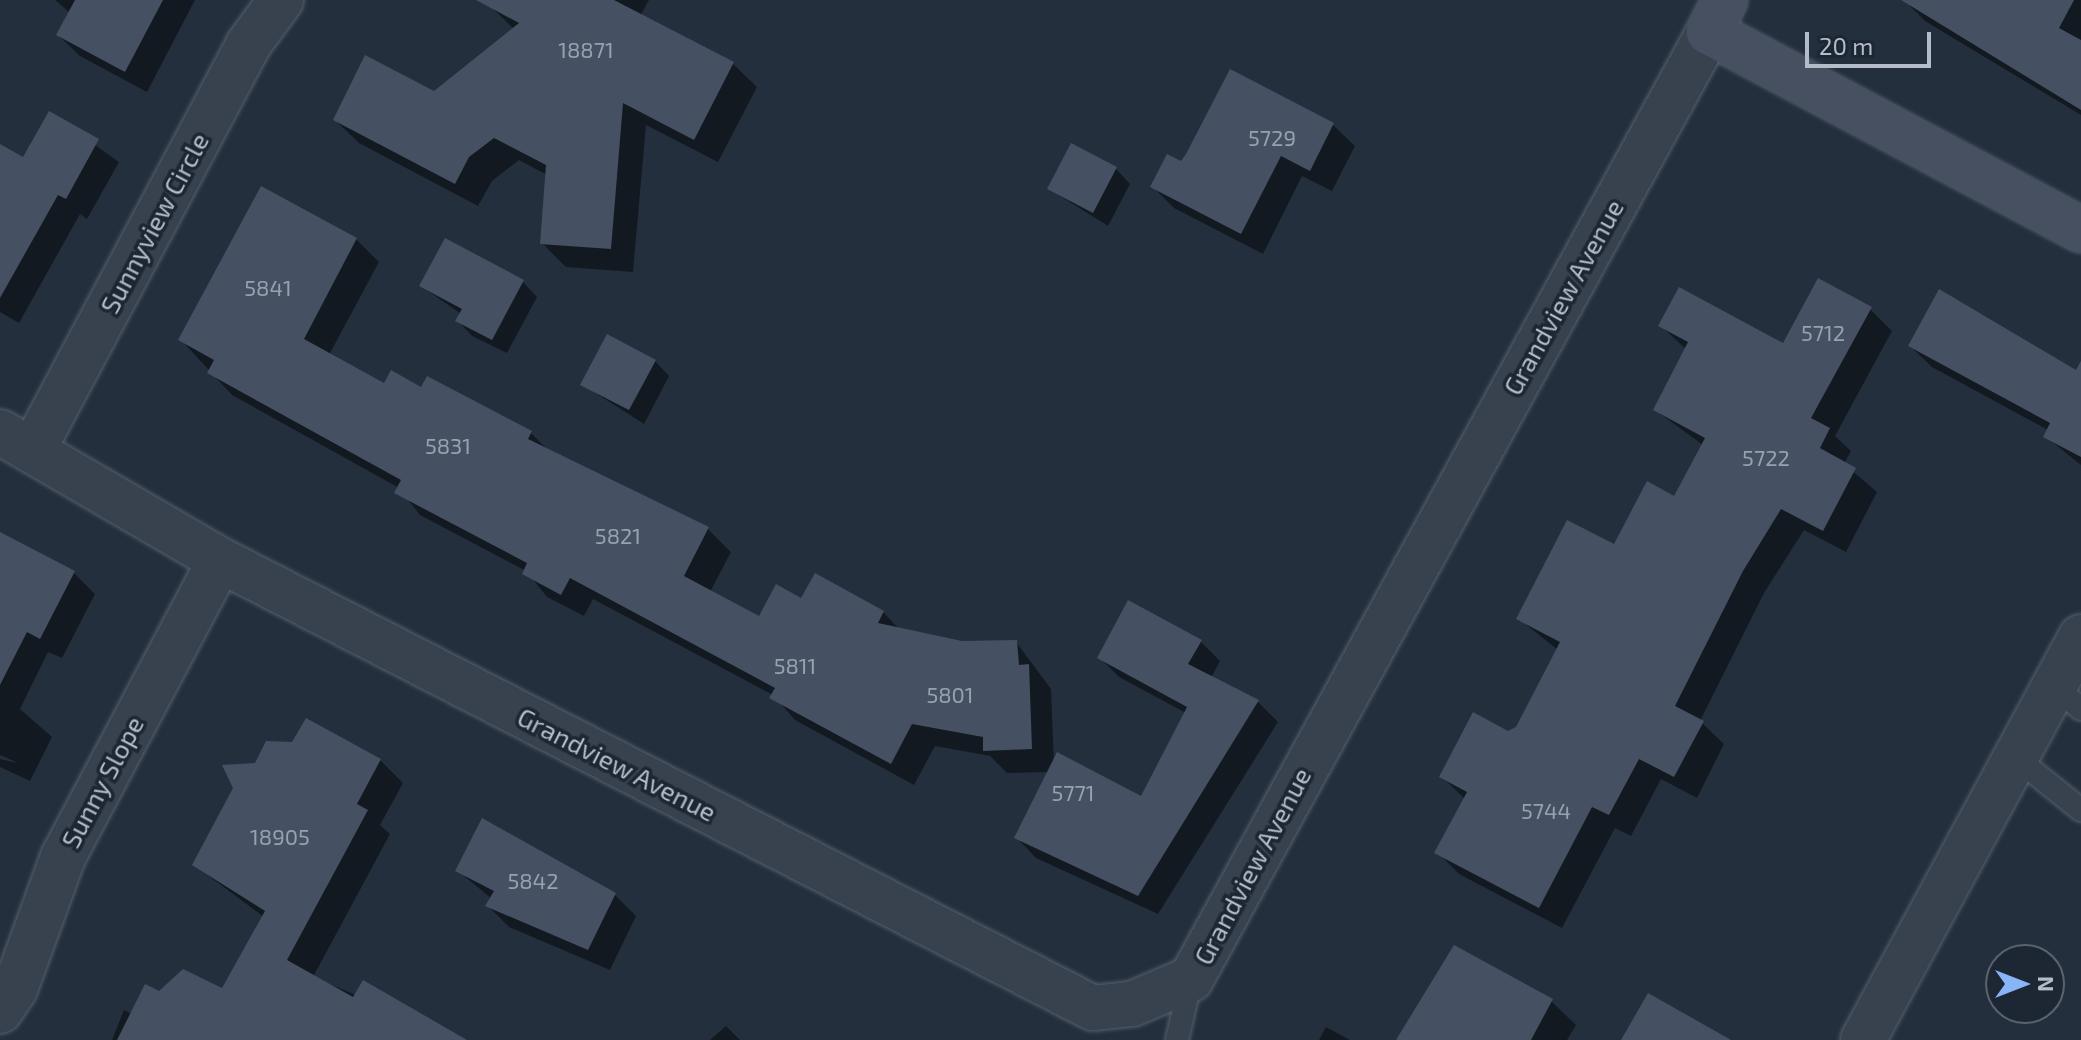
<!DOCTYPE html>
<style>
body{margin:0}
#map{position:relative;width:2081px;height:1040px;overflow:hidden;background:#242f3e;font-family:"Exo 2",sans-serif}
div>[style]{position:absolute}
.shadow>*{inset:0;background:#0007}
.building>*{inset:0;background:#455162}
.roads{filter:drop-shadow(0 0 2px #565f6c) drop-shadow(0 0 2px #565f6c)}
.lane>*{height:22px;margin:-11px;padding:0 11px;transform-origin:11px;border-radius:11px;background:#38414e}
.street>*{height:44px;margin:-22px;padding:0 22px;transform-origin:22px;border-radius:22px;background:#38414e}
.secondary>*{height:44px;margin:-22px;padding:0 22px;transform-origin:22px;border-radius:22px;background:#465061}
span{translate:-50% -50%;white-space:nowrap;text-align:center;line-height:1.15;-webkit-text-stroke:7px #1d2633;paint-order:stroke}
.number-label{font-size:22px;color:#98a1af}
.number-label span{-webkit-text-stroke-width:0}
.street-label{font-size:26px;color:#b4bcc9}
.north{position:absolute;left:1985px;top:944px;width:80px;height:80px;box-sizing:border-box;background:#1d2633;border:2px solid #59626f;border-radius:50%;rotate:90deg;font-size:22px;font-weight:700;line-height:32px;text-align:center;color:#b4bcc9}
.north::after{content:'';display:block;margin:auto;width:28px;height:36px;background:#8ab4f8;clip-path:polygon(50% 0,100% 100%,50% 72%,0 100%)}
.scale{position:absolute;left:1805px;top:32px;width:126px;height:36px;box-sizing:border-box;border:4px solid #b4bcc9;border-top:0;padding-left:10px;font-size:24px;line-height:28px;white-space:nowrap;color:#b4bcc9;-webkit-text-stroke:6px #1d2633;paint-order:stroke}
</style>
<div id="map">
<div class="shadow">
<div style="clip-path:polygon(55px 0,195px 0,147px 92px,80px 56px,58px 35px,70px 13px)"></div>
<div style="clip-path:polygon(484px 0,649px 0,640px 16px,733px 64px,757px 87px,718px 162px,646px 125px,633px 272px,566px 267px,542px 243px,547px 175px,519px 160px,492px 181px,478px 206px,359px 143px,335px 120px,435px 94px,514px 29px)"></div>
<div style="clip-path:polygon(1904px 0,2081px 0,2081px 115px,1925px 21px)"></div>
<div style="clip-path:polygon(1230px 72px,1333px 125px,1355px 146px,1332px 191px,1302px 176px,1263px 254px,1174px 208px,1153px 187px,1181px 164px)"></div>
<div style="clip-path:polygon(50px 113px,119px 162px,87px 219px,80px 214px,19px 323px,0 312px,0 152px,24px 160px)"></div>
<div style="clip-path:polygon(1116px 169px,1130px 184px,1108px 226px,1049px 189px)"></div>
<div style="clip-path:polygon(356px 239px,379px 262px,329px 355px,385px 386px,422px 389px,428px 378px,531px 433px,549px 451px,708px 529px,731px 552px,710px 592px,760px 619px,802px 600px,883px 612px,900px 630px,962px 643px,1016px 642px,1051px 689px,1054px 764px,1142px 799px,1186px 713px,1119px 677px,1099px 657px,1200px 641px,1220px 661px,1211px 678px,1258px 702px,1278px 722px,1158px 914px,1036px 858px,1017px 838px,1050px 772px,1007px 773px,990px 756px,935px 746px,914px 785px,795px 720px,773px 695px,593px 599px,584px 616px,547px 597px,526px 571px,420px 515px,399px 488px,232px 395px,181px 340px)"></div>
<div style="clip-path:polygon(523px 282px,537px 297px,507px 353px,472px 336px,458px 321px,461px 314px,421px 286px)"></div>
<div style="clip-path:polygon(1940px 291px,2081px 375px,2081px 465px,2045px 436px,2048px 430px,1932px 367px,1910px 346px)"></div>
<div style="clip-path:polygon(1870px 309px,1892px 331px,1835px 436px,1851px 451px,1844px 464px,1877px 492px,1846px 552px,1804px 530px,1764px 593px,1700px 721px,1724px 744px,1697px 798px,1661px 779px,1631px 836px,1615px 828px,1562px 928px,1459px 874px,1437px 852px,1465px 799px,1441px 776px,1518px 728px,1558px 650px,1519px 619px,1675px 498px,1703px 445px,1655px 410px,1687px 350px,1661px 326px,1784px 345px)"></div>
<div style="clip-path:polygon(655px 361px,669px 376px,644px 424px,583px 385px)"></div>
<div style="clip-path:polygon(0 539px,74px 573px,95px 594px,62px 658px,48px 652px,20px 709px,52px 737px,30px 781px,0 767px,0 759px,18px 763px,0 755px)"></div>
<div style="clip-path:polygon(380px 760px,403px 783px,380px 825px,390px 834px,313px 977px,463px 1040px,112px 1040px,124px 1010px,132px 1014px,160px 993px,223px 991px,264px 917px,194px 865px)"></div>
<div style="clip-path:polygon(458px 871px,615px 895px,636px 916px,610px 970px,509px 927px,488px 906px,492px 899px)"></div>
<div style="clip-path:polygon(1551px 1001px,1576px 1025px,1567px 1040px,1399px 1040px)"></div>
<div style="clip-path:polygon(726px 1026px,740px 1040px,710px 1040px)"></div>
<div style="clip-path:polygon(1326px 1027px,1350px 1040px,1319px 1040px)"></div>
</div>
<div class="building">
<div style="clip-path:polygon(75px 0,163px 0,125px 72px,56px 35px)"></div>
<div style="clip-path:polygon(476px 0,614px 0,734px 62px,694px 140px,623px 103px,611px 249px,540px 244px,546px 165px,494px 138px,469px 157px,455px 184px,333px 120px,365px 55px,434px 91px,519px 23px)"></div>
<div style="clip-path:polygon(1901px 0,2074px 0,2059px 28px,2081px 40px,2081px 110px)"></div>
<div style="clip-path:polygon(1230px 69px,1334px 123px,1310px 171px,1281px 156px,1241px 234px,1150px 187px,1167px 154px,1181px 161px,1186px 154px)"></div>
<div style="clip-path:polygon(49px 111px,99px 139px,66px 199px,58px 195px,0 298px,0 144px,23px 157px)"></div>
<div style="clip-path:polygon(1071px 143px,1117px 167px,1093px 213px,1047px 189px)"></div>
<div style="clip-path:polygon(261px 186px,357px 238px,304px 339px,384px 383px,391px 370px,421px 387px,427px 376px,532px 431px,528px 439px,709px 527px,684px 576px,759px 616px,776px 584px,801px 598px,815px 573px,884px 611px,878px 623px,962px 641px,1017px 640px,1019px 665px,1029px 664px,1032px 749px,983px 751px,983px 737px,912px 724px,891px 764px,769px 698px,775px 688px,570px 578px,561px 595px,522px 574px,527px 563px,394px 493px,401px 480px,207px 373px,214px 360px,178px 340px)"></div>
<div style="clip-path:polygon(445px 238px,524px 280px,492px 340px,455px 321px,462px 309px,419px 286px)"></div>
<div style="clip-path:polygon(1818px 278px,1872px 307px,1811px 418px,1830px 428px,1820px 448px,1856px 468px,1823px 531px,1781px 509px,1743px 571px,1675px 706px,1704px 721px,1674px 777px,1639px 759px,1609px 815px,1592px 807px,1539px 908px,1434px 853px,1467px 792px,1439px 777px,1473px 712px,1508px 731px,1516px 727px,1560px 642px,1516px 619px,1567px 520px,1614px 544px,1647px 481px,1674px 496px,1705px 438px,1653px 410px,1688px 342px,1658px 326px,1679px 287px,1783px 343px)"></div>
<div style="clip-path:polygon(1939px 289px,2076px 370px,2081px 361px,2081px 457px,2043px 437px,2050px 423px,1908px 346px)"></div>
<div style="clip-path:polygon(607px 334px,656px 360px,629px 410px,580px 385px)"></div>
<div style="clip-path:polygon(0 532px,75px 571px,40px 639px,27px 632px,0 685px)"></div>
<div style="clip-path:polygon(1128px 600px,1202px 640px,1188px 664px,1259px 700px,1138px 896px,1014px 838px,1057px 752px,1141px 796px,1187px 707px,1097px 658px)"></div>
<div style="clip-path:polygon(306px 718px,381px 759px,357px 804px,368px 810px,287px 960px,353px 997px,363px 980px,467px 1040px,117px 1040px,145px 984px,159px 991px,183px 969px,222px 988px,265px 911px,192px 865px,233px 788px,222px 765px,255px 763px,266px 741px,292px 742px)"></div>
<div style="clip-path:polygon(482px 818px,616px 893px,588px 950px,485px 906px,494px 891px,455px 871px)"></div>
<div style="clip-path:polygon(1454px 945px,1553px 999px,1531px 1040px,1396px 1040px)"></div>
<div style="clip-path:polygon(1648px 993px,1731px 1040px,1621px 1040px)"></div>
</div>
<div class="roads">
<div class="lane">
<div style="left:2054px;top:685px;width:36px;rotate:42deg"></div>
<div style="left:2015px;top:757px;width:85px;rotate:38.8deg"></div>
<div style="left:1177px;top:1040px;width:63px;rotate:-77.1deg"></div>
</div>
<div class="street">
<div style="left:0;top:432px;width:255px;rotate:30.2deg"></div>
<div style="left:220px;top:560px;width:981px;rotate:27.17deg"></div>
<div style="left:1093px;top:1008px;width:39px;rotate:-6deg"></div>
<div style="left:1132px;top:1004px;width:64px;rotate:-23deg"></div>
<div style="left:1191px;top:979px;width:1079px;rotate:-61.32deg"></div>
<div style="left:33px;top:450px;width:459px;rotate:-62deg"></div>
<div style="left:248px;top:45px;width:56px;rotate:-53.7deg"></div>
<div style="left:0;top:1011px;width:27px;rotate:-56deg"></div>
<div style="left:15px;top:989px;width:140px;rotate:-70deg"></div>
<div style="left:63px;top:857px;width:336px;rotate:-62.1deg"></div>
<div style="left:1863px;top:1040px;width:458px;rotate:-61.6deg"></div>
</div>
<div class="secondary">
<div style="left:1725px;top:0;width:36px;rotate:117deg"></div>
<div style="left:1709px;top:32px;width:421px;rotate:28deg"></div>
</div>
</div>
<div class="number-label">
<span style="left:586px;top:50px">18871</span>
<span style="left:1272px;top:138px">5729</span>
<span style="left:268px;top:288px">5841</span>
<span style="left:1823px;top:333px">5712</span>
<span style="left:448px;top:446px">5831</span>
<span style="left:1766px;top:458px">5722</span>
<span style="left:618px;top:536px">5821</span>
<span style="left:795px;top:666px">5811</span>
<span style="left:950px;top:695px">5801</span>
<span style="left:1073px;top:793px">5771</span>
<span style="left:1546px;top:811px">5744</span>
<span style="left:280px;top:837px">18905</span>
<span style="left:533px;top:881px">5842</span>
</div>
<div class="street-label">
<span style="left:154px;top:223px;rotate:-62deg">Sunnyview Circle</span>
<span style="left:1563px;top:297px;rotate:-61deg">Grandview Avenue</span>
<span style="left:617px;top:764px;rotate:27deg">Grandview Avenue</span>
<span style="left:102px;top:782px;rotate:-62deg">Sunny Slope</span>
<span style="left:1252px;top:866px;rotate:-62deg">Grandview Avenue</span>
</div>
<div class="north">N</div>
<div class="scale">20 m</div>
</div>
